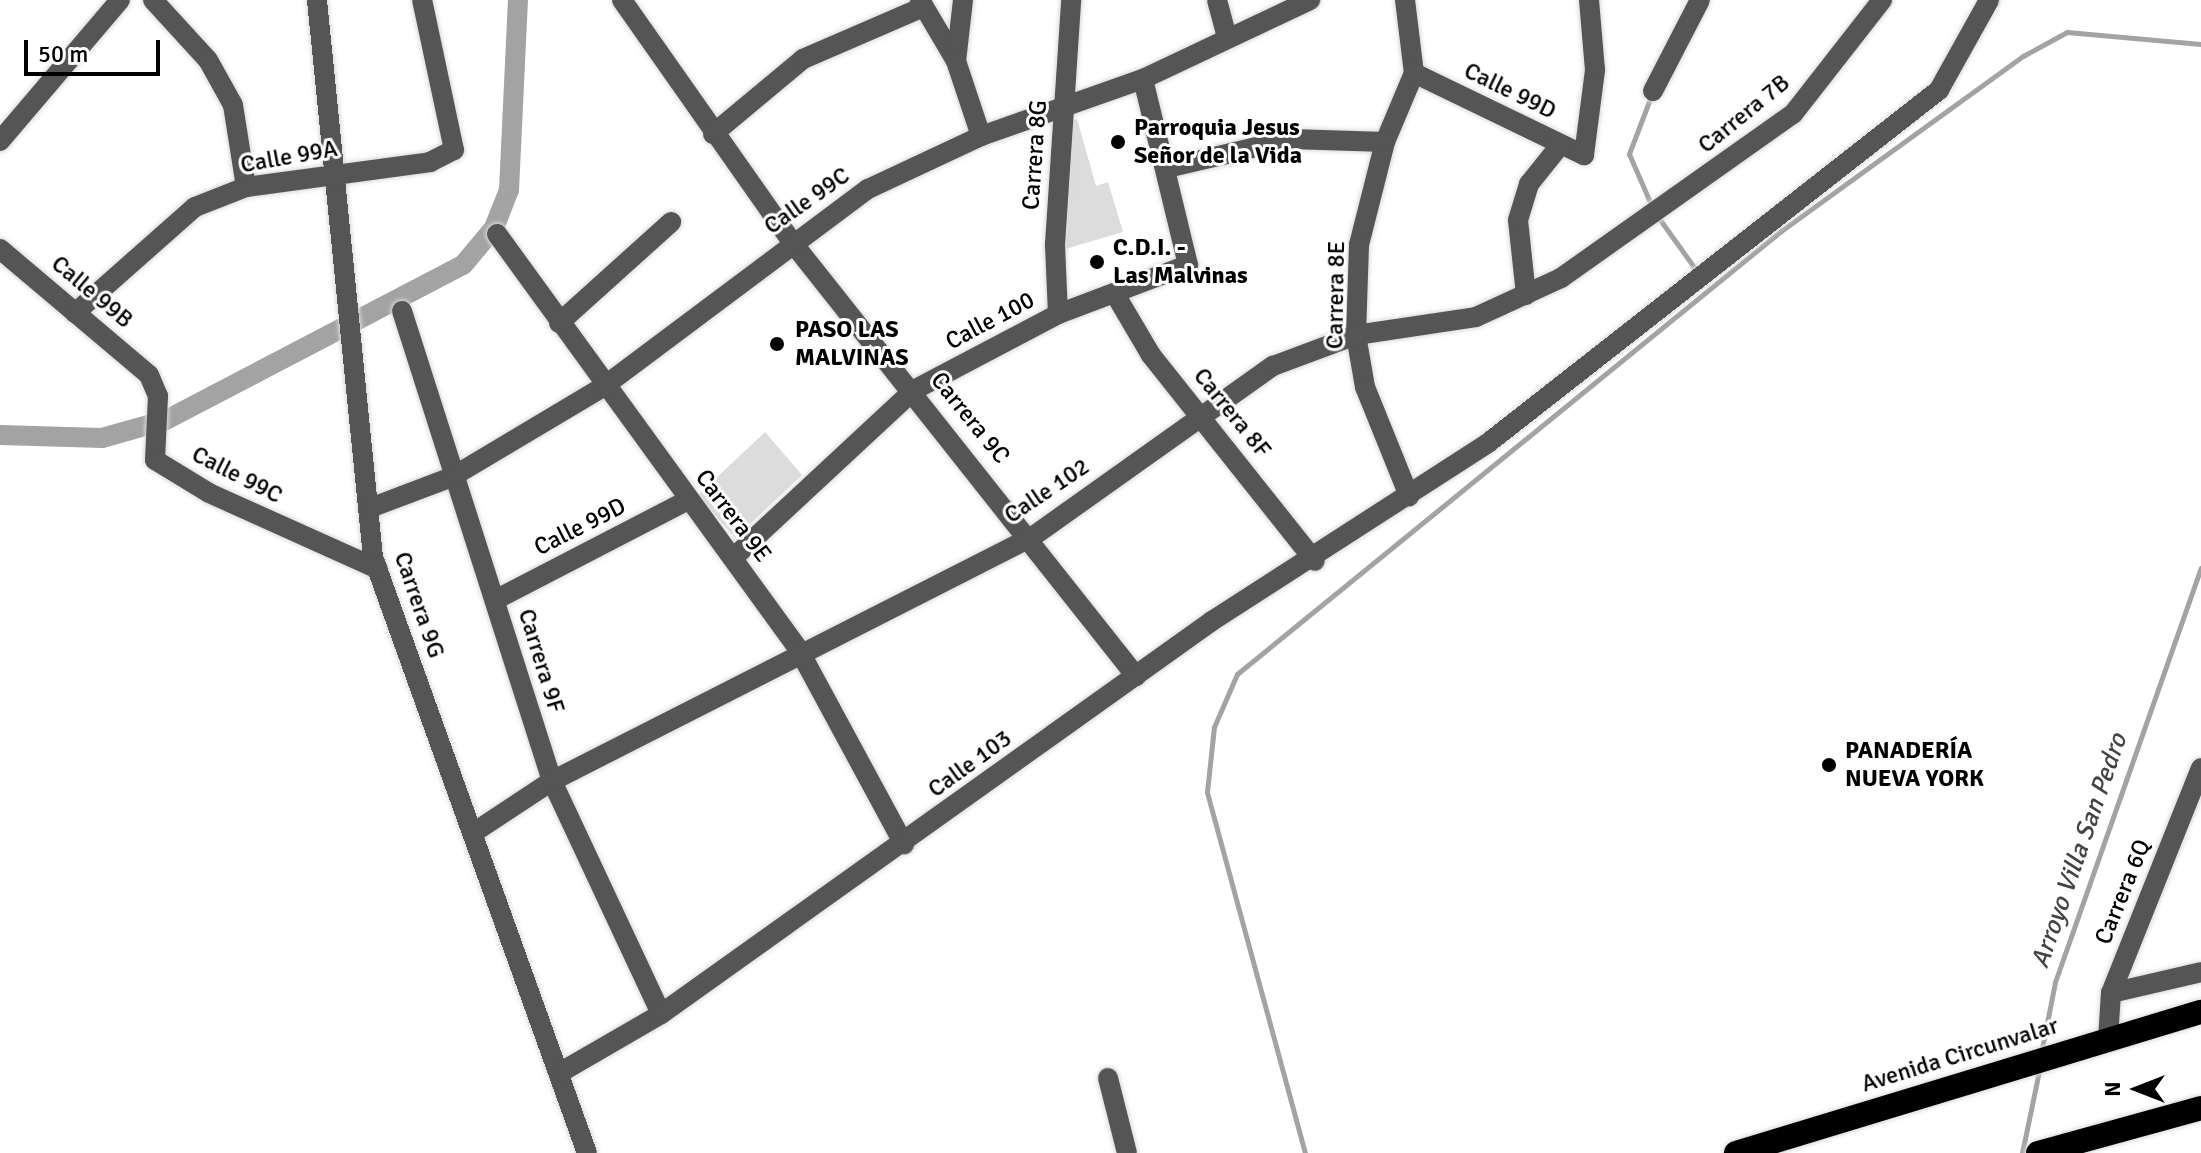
<!DOCTYPE html>
<meta charset="utf-8">
<style>
body{margin:0}
#map{position:relative;width:2201px;height:1153px;overflow:hidden;background:#fff;font-family:Signika,sans-serif}
div>[style]{position:absolute}
.green>*{inset:0;background:#dcdcdc}
.stream>*{height:5px;margin:-2.5px;padding:0 2.5px;transform-origin:2.5px;border-radius:2.5px;background:#a3a3a3}
.canal>*{height:20px;margin:-10px;padding:0 10px;transform-origin:10px;border-radius:10px;background:#a3a3a3}
.roads{filter:drop-shadow(0 0 2px #dbdbdb) drop-shadow(0 0 2px #dbdbdb)}
.minor>*{height:20px;margin:-10px;padding:0 10px;transform-origin:10px;border-radius:10px;background:#555}
.highway>*{height:24px;margin:-12px;padding:0 12px;transform-origin:12px;border-radius:12px;background:#000}
.dots>*{width:22px;height:22px;translate:-50% -50%;box-sizing:border-box;border:4px solid #fff;border-radius:50%}
span{translate:-50% -50%;white-space:nowrap;text-align:center;line-height:1.15;-webkit-text-stroke:6px #fff;paint-order:stroke}
.street-label{font-size:24px;color:#000}
.poi-label{font-size:24px;color:#000;font-weight:700}
.left{translate:0 -50%;text-align:left}
.water-label{font-size:26px;color:#444;font-style:italic}
.north{position:absolute;left:2097px;top:1049px;width:80px;height:80px;-webkit-text-stroke:6px #fff;paint-order:stroke;rotate:270deg;font-size:22px;font-weight:700;line-height:32px;text-align:center;color:#000}
.north::after{content:'';display:block;margin:auto;width:28px;height:36px;background:#000;clip-path:polygon(50% 0,100% 100%,50% 72%,0 100%)}
.scale{position:absolute;left:24px;top:40px;width:136px;height:36px;box-sizing:border-box;border:4px solid #000;border-top:0;padding-left:10px;font-size:24px;line-height:28px;white-space:nowrap;color:#000;-webkit-text-stroke:6px #fff;paint-order:stroke}
</style>
<div id="map">
<div class="green">
<div style="clip-path:polygon(1077px 119px,1096px 186px,1108px 182px,1123px 232px,1062px 250px,1069px 122px)"></div>
<div style="clip-path:polygon(765px 432px,802px 475px,735px 538px,698px 495px)"></div>
</div>
<div class="stream">
<div style="left:1651px;top:96px;width:62px;rotate:110.8deg"></div>
<div style="left:1629px;top:154px;width:60px;rotate:66.4deg"></div>
<div style="left:1658px;top:217px;width:70px;rotate:54.3deg"></div>
<div style="left:2041px;top:1053px;width:72px;rotate:-78.8deg"></div>
<div style="left:2055px;top:982px;width:439px;rotate:-70.6deg"></div>
<div style="left:1305px;top:1153px;width:374px;rotate:-105.2deg"></div>
<div style="left:1207px;top:792px;width:65px;rotate:-83.9deg"></div>
<div style="left:1214px;top:727px;width:58px;rotate:-66.5deg"></div>
<div style="left:1237px;top:674px;width:702px;rotate:-39.16deg"></div>
<div style="left:1781px;top:231px;width:299px;rotate:-35.9deg"></div>
<div style="left:2023px;top:56px;width:50px;rotate:-28.6deg"></div>
<div style="left:2067px;top:32px;width:135px;rotate:5.1deg"></div>
<div style="left:2022px;top:1153px;width:84px;rotate:-78.3deg"></div>
</div>
<div class="canal">
<div style="left:0;top:435px;width:102px;rotate:1.7deg"></div>
<div style="left:102px;top:438px;width:66px;rotate:-15.7deg"></div>
<div style="left:166px;top:420px;width:335px;rotate:-27.6deg"></div>
<div style="left:463px;top:265px;width:48px;rotate:-50deg"></div>
<div style="left:494px;top:228px;width:41px;rotate:-68.5deg"></div>
<div style="left:509px;top:190px;width:190px;rotate:-87.3deg"></div>
</div>
<div class="roads">
<div class="minor">
<div style="left:153px;top:0;width:81px;rotate:47.5deg"></div>
<div style="left:208px;top:60px;width:51px;rotate:60.9deg"></div>
<div style="left:233px;top:105px;width:83px;rotate:81deg"></div>
<div style="left:317px;top:0;width:560px;rotate:84.26deg"></div>
<div style="left:373px;top:557px;width:633px;rotate:70.25deg"></div>
<div style="left:622px;top:0;width:296px;rotate:54.9deg"></div>
<div style="left:792px;top:242px;width:554px;rotate:51.6deg"></div>
<div style="left:920px;top:0;width:71px;rotate:59.5deg"></div>
<div style="left:963px;top:0;width:61px;rotate:96.5deg"></div>
<div style="left:956px;top:61px;width:79px;rotate:71.6deg"></div>
<div style="left:1217px;top:0;width:35px;rotate:75deg"></div>
<div style="left:1405px;top:0;width:74px;rotate:83deg"></div>
<div style="left:1414px;top:73px;width:75px;rotate:112.8deg"></div>
<div style="left:1385px;top:142px;width:106px;rotate:104.2deg"></div>
<div style="left:1359px;top:245px;width:90px;rotate:91.9deg"></div>
<div style="left:1356px;top:335px;width:53px;rotate:80.2deg"></div>
<div style="left:1365px;top:387px;width:118px;rotate:68deg"></div>
<div style="left:1414px;top:73px;width:189px;rotate:25.8deg"></div>
<div style="left:1584px;top:155px;width:86px;rotate:-82.6deg"></div>
<div style="left:1595px;top:70px;width:70px;rotate:-94.9deg"></div>
<div style="left:1653px;top:91px;width:102px;rotate:-62.7deg"></div>
<div style="left:713px;top:134px;width:117px;rotate:-39.8deg"></div>
<div style="left:803px;top:59px;width:131px;rotate:-23.4deg"></div>
<div style="left:0;top:141px;width:185px;rotate:-49.6deg"></div>
<div style="left:1167px;top:168px;width:127px;rotate:-13.2deg"></div>
<div style="left:1291px;top:139px;width:94px;rotate:1.8deg"></div>
<div style="left:497px;top:234px;width:514px;rotate:54.02deg"></div>
<div style="left:799px;top:650px;width:221px;rotate:61.6deg"></div>
<div style="left:0;top:249px;width:195px;rotate:40.2deg"></div>
<div style="left:149px;top:375px;width:23px;rotate:67deg"></div>
<div style="left:158px;top:396px;width:64px;rotate:92.7deg"></div>
<div style="left:155px;top:460px;width:63px;rotate:31.4deg"></div>
<div style="left:209px;top:493px;width:185px;rotate:24.2deg"></div>
<div style="left:1115px;top:294px;width:71px;rotate:59.5deg"></div>
<div style="left:1151px;top:355px;width:263px;rotate:51.5deg"></div>
<div style="left:1526px;top:295px;width:75px;rotate:-96.1deg"></div>
<div style="left:1518px;top:220px;width:38px;rotate:-73deg"></div>
<div style="left:1529px;top:184px;width:51px;rotate:-51.3deg"></div>
<div style="left:402px;top:311px;width:493px;rotate:72.3deg"></div>
<div style="left:552px;top:781px;width:257px;rotate:64.9deg"></div>
<div style="left:75px;top:313px;width:160px;rotate:-41.5deg"></div>
<div style="left:195px;top:207px;width:55px;rotate:-21.4deg"></div>
<div style="left:246px;top:187px;width:186px;rotate:-7.7deg"></div>
<div style="left:430px;top:162px;width:27px;rotate:-27deg"></div>
<div style="left:454px;top:150px;width:153px;rotate:-102deg"></div>
<div style="left:1058px;top:314px;width:70px;rotate:-92.5deg"></div>
<div style="left:1055px;top:244px;width:245px;rotate:-86.2deg"></div>
<div style="left:559px;top:323px;width:151px;rotate:-42deg"></div>
<div style="left:370px;top:508px;width:88px;rotate:-20.7deg"></div>
<div style="left:452px;top:477px;width:176px;rotate:-30.8deg"></div>
<div style="left:603px;top:387px;width:331px;rotate:-36.8deg"></div>
<div style="left:868px;top:189px;width:125px;rotate:-25.1deg"></div>
<div style="left:981px;top:136px;width:172px;rotate:-19.4deg"></div>
<div style="left:1143px;top:79px;width:185px;rotate:-25.3deg"></div>
<div style="left:733px;top:558px;width:247px;rotate:-42.9deg"></div>
<div style="left:914px;top:390px;width:163px;rotate:-27.8deg"></div>
<div style="left:1058px;top:314px;width:139px;rotate:-20.7deg"></div>
<div style="left:1188px;top:265px;width:191px;rotate:-103.6deg"></div>
<div style="left:495px;top:600px;width:217px;rotate:-27.4deg"></div>
<div style="left:473px;top:833px;width:95px;rotate:-33.4deg"></div>
<div style="left:552px;top:781px;width:538px;rotate:-26.95deg"></div>
<div style="left:1032px;top:537px;width:296px;rotate:-35.4deg"></div>
<div style="left:1273px;top:366px;width:89px;rotate:-20.5deg"></div>
<div style="left:1356px;top:335px;width:121px;rotate:-8.5deg"></div>
<div style="left:1476px;top:317px;width:94px;rotate:-24.6deg"></div>
<div style="left:1561px;top:278px;width:284px;rotate:-35.3deg"></div>
<div style="left:1793px;top:114px;width:145px;rotate:-52deg"></div>
<div style="left:2111px;top:993px;width:92px;rotate:-13.1deg"></div>
<div style="left:2108px;top:1039px;width:46px;rotate:-86.3deg"></div>
<div style="left:2111px;top:993px;width:242px;rotate:-68.2deg"></div>
<div style="left:561px;top:1072px;width:116px;rotate:-30.1deg"></div>
<div style="left:661px;top:1014px;width:677px;rotate:-35.5deg"></div>
<div style="left:1212px;top:621px;width:328px;rotate:-32.8deg"></div>
<div style="left:1488px;top:443px;width:573px;rotate:-38.05deg"></div>
<div style="left:1939px;top:90px;width:103px;rotate:-60.9deg"></div>
<div style="left:1108px;top:1078px;width:77px;rotate:75.8deg"></div>
</div>
<div class="highway">
<div style="left:1736px;top:1153px;width:486px;rotate:-16.9deg"></div>
<div style="left:2038px;top:1153px;width:169px;rotate:-15.4deg"></div>
</div>
</div>
<div class="dots">
<div style="left:1118px;top:142px;background:#000"></div>
<div style="left:1097px;top:262px;background:#000"></div>
<div style="left:777px;top:344px;background:#000"></div>
<div style="left:1829px;top:765px;background:#000"></div>
</div>
<div class="street-label">
<span style="left:1510px;top:91px;rotate:26deg">Calle 99D</span>
<span style="left:1744px;top:114px;rotate:-39deg">Carrera 7B</span>
<span style="left:1035px;top:155px;rotate:-86deg">Carrera 8G</span>
<span style="left:289px;top:157px;rotate:-10deg">Calle 99A</span>
<span style="left:807px;top:201px;rotate:-35deg">Calle 99C</span>
<span style="left:92px;top:292px;rotate:40deg">Calle 99B</span>
<span style="left:1336px;top:295px;rotate:-89deg">Carrera 8E</span>
<span style="left:990px;top:321px;rotate:-28deg">Calle 100</span>
<span style="left:1232px;top:413px;rotate:51deg">Carrera 8F</span>
<span style="left:970px;top:418px;rotate:51deg">Carrera 9C</span>
<span style="left:237px;top:475px;rotate:27deg">Calle 99C</span>
<span style="left:1047px;top:491px;rotate:-34deg">Calle 102</span>
<span style="left:733px;top:516px;rotate:53deg">Carrera 9E</span>
<span style="left:580px;top:527px;rotate:-27deg">Calle 99D</span>
<span style="left:419px;top:605px;rotate:71deg">Carrera 9G</span>
<span style="left:541px;top:661px;rotate:73deg">Carrera 9F</span>
<span style="left:970px;top:764px;rotate:-36deg">Calle 103</span>
<span style="left:2123px;top:892px;rotate:-68deg">Carrera 6Q</span>
<span style="left:1960px;top:1055px;rotate:-17deg">Avenida Circunvalar</span>
</div>
<div class="poi-label">
<span class="left" style="left:1134px;top:142px">Parroquia Jesus<br>Señor de la Vida</span>
<span class="left" style="left:1113px;top:262px">C.D.I. -<br>Las Malvinas</span>
<span class="left" style="left:795px;top:344px">PASO LAS<br>MALVINAS</span>
<span class="left" style="left:1845px;top:765px">PANADERÍA<br>NUEVA YORK</span>
</div>
<div class="water-label">
<span style="left:2080px;top:851px;rotate:-71deg">Arroyo Villa San Pedro</span>
</div>
<div class="north">N</div>
<div class="scale">50 m</div>
</div>
